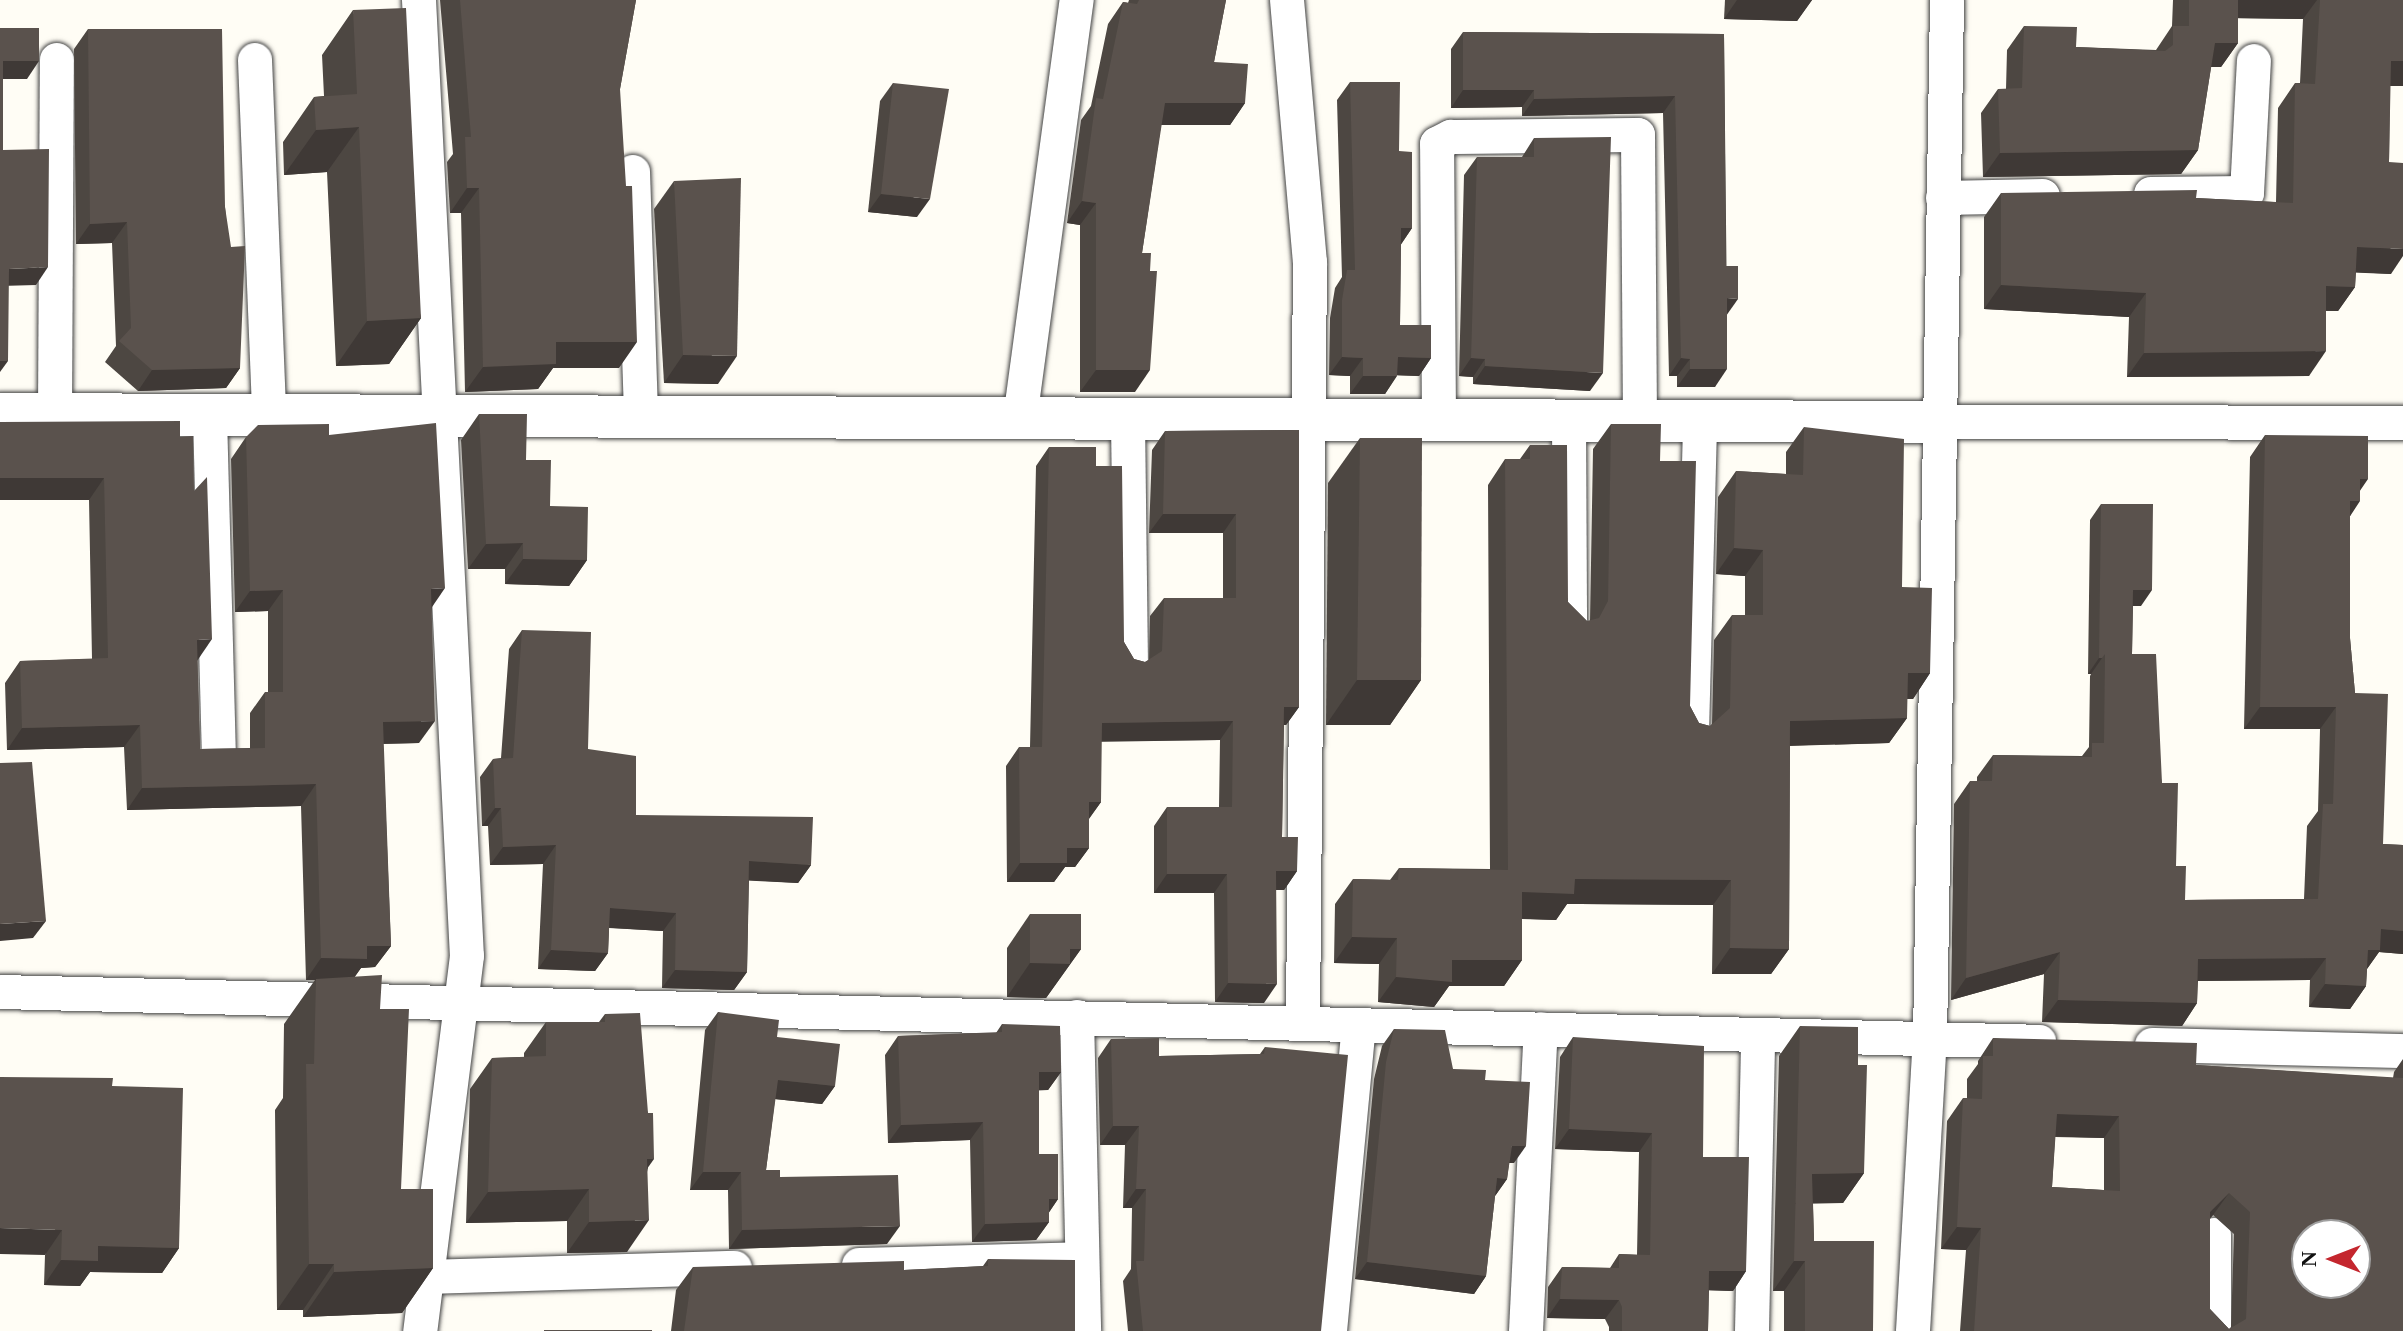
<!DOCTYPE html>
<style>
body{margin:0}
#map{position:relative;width:2403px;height:1331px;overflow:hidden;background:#fffdf5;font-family:Georgia,serif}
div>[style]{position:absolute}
.roads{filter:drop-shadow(0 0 2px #444) drop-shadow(0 0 2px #444)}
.minor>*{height:34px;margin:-17px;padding:0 17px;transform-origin:17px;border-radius:17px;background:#fff}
.tertiary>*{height:42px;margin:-21px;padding:0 21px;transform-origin:21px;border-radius:21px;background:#fff}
.wall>*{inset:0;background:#4d4742}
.shaded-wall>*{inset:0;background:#3f3936}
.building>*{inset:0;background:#5a524d}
span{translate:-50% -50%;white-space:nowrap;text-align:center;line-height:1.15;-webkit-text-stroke:8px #fff;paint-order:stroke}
.north{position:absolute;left:2291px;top:1219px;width:80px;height:80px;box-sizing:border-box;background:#fff;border:2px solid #a0a0a0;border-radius:50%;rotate:270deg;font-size:22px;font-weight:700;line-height:32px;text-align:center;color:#111}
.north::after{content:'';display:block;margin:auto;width:28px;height:36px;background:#c4262e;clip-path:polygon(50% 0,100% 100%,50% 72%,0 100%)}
</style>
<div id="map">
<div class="roads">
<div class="minor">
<div style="left:419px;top:0;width:957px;rotate:87.13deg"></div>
<div style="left:467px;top:956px;width:378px;rotate:97.1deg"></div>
<div style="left:1287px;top:0;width:263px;rotate:85deg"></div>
<div style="left:1310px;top:262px;width:762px;rotate:90.53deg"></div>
<div style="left:255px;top:60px;width:356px;rotate:87.7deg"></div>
<div style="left:633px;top:172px;width:246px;rotate:88.1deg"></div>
<div style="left:2151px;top:194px;width:96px;rotate:-0.6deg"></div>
<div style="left:2247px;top:193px;width:132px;rotate:-87deg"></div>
<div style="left:1943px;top:198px;width:100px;rotate:-1.1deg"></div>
<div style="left:55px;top:415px;width:355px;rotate:-89.7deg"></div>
<div style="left:210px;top:416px;width:336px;rotate:88.5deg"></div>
<div style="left:1020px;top:419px;width:423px;rotate:-82.3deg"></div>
<div style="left:1128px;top:419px;width:242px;rotate:89.3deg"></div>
<div style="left:1439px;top:420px;width:276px;rotate:-90.4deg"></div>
<div style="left:1437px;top:144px;width:16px;rotate:-27deg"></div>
<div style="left:1451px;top:137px;width:187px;rotate:-0.6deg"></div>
<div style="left:1638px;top:135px;width:285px;rotate:89.6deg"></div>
<div style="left:1569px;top:420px;width:207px;rotate:89.7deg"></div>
<div style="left:1939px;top:422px;width:464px;rotate:0.1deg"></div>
<div style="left:1692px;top:732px;width:311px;rotate:-88.5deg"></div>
<div style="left:0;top:992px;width:2040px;rotate:1.4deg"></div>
<div style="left:1077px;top:1017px;width:314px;rotate:88.7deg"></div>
<div style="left:2152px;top:1045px;width:251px;rotate:1.4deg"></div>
<div style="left:2214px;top:1235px;width:96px;rotate:90deg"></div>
<div style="left:859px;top:1265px;width:223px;rotate:-1.5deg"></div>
<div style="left:427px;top:1277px;width:308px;rotate:-1.7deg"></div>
<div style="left:1330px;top:1331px;width:307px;rotate:-84.6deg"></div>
<div style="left:1526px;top:1331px;width:302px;rotate:-87.2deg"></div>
<div style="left:1752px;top:1331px;width:296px;rotate:-88.8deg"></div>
<div style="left:1913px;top:1331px;width:292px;rotate:-86.7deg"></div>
<div style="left:1930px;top:1039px;width:1039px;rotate:-89.06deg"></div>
</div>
<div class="tertiary">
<div style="left:0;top:414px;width:1939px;rotate:0.24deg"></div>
</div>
</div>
<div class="wall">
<div style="clip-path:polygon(440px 0,636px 0,620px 89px,619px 368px,553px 368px,538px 389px,465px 392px,461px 213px,450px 213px,447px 162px,453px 154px)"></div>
<div style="clip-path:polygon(1129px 0,1226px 0,1214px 62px,1245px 103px,1230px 125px,1161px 125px,1142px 253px,1135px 392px,1080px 392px,1080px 225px,1067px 223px,1081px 120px,1091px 106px,1108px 24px,1123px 2px,1128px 3px)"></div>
<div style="clip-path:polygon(1725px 0,1812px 0,1797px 21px,1724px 19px)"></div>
<div style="clip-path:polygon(2173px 0,2403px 0,2403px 86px,2390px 86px,2389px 162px,2391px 274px,2356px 272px,2355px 287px,2338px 311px,2326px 311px,2309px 376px,2127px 377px,2129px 317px,1984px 309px,1984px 217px,2001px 193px,2196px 198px,2276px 202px,2278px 108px,2295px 83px,2300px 83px,2303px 19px,2238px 18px,2238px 43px,2221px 67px,2211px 67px,2198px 150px,2181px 174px,1983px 177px,1981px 113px,1998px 89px,2006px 89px,2007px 50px,2024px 26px,2076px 47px,2156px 50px,2172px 26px)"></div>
<div style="clip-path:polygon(353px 10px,421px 318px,389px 364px,336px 366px,327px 172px,284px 175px,283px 142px,314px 97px,324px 96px,322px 55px)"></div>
<div style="clip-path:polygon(88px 29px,225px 207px,240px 368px,226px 388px,138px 391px,105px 362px,116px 346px,112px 243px,76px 244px,74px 49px)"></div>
<div style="clip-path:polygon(1463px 32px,1724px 34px,1727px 315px,1715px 387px,1677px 387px,1677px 376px,1669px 376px,1663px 113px,1522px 116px,1522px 107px,1451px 108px,1451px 49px)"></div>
<div style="clip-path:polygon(1350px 82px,1399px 151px,1412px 228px,1401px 244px,1400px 325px,1431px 358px,1419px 376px,1397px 375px,1385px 394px,1350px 394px,1350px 376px,1329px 375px,1330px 318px,1335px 288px,1342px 277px,1337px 100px)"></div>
<div style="clip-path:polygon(893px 83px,917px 217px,868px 212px,880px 101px)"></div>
<div style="clip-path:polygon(1534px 138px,1590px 391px,1473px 384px,1473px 377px,1459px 376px,1464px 175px,1477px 157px,1522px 157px)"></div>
<div style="clip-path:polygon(674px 181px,718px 384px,664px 383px,654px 209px)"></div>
<div style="clip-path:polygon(479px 414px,526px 460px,550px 506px,587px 560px,569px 586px,505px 584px,505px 569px,468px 569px,461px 440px)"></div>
<div style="clip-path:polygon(1611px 424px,1660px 461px,1690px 706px,1699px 723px,1710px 726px,1712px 724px,1714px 640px,1732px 615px,1745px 615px,1745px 576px,1716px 574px,1718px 497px,1736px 471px,1786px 474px,1786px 452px,1804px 427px,1902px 587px,1930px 673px,1913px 699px,1907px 699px,1907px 718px,1889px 743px,1790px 746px,1789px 949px,1771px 974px,1712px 974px,1713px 905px,1567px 904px,1556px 920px,1522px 919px,1522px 960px,1504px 986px,1449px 986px,1434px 1007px,1378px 1002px,1379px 964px,1334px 963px,1335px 904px,1353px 879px,1390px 880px,1399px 868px,1490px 869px,1488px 485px,1505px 459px,1520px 459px,1530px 445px,1568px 602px,1587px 621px,1590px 621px,1593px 449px)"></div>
<div style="clip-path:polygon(1299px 430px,1299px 707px,1286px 725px,1284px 725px,1282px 837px,1297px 871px,1284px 890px,1276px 890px,1264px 1003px,1215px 1002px,1214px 893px,1154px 893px,1154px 826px,1167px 807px,1219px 807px,1220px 740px,1101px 741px,1101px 802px,1089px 819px,1089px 848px,1075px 867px,1065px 867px,1054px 882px,1007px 882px,1006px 766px,1019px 747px,1030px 747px,1036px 466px,1049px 447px,1096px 466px,1124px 642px,1134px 659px,1145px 662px,1149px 660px,1150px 616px,1164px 598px,1223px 598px,1223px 533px,1149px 533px,1152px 450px,1165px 431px)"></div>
<div style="clip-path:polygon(329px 435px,432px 607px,419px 743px,383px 744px,391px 946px,375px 967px,361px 968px,354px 977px,380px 1009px,401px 1189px,433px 1268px,402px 1313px,303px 1317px,303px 1310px,277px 1310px,275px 1110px,283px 1098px,284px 1024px,315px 980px,306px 980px,301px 806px,127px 810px,124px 747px,7px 750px,5px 683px,20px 661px,92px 659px,89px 500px,0 500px,180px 437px,197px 660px,200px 749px,250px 748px,250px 713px,265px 692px,268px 692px,268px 611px,235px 612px,231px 459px,246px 437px)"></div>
<div style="clip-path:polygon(2265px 435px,2360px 490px,2350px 516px,2350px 638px,2355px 693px,2383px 844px,2403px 845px,2403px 954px,2379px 952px,2367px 969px,2366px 986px,2350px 1009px,2309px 1007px,2310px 980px,2198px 981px,2197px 1003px,2182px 1026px,2042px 1022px,2044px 974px,1951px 1000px,1954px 804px,1970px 781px,1977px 781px,1977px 777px,1993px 755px,2082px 756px,2089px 747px,2090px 676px,2091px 674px,2088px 674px,2090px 520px,2101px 504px,2141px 606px,2133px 606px,2132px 654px,2162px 783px,2176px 866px,2185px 900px,2304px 899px,2307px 826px,2318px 811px,2320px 729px,2244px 729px,2250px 457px)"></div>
<div style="clip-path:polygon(1360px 438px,1421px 680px,1390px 725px,1326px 725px,1328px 483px)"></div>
<div style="clip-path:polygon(522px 630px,588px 749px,636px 815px,811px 865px,798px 883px,749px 880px,747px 972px,734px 990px,662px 988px,663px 931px,609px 928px,608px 953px,595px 971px,538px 969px,543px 864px,490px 865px,488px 826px,482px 826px,480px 777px,493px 759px,501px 758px,509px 649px)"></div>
<div style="clip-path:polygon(1030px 914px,1081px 949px,1046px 998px,1007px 997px,1007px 948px)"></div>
<div style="clip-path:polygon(718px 1012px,777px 1037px,835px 1086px,822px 1104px,775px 1099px,766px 1170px,780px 1177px,887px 1244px,729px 1249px,728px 1190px,690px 1190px,705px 1030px)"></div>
<div style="clip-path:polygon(605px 1014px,648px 1113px,648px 1168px,627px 1252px,567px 1253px,567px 1221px,466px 1223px,470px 1089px,492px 1058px,524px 1057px,524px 1053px,546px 1022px,599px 1022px)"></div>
<div style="clip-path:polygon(1002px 1024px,1061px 1072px,1048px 1090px,1039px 1090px,1039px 1154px,1058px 1199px,1049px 1212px,1049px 1222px,1036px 1240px,972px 1242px,970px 1140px,888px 1143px,885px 1055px,898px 1036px,996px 1033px)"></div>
<div style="clip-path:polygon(1800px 1026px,1858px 1065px,1864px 1173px,1843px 1203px,1813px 1203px,1814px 1241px,1873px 1331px,1784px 1331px,1784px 1291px,1773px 1291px,1779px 1056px)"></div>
<div style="clip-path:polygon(1394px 1029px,1453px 1069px,1485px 1080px,1514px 1163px,1509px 1163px,1507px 1179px,1495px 1196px,1486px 1276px,1474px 1294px,1355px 1279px,1374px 1079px,1382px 1046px)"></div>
<div style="clip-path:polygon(1573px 1037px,1703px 1157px,1746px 1271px,1733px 1291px,1709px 1290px,1708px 1331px,1609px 1331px,1609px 1327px,1605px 1319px,1547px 1318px,1548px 1287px,1562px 1267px,1610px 1268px,1619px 1254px,1637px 1255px,1639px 1152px,1555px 1149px,1560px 1057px)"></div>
<div style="clip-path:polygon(evenodd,1993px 1038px,2196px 1065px,2393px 1078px,2394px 1072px,2403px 1059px,2403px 1331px,1960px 1331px,1966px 1250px,1941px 1249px,1947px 1121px,1963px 1098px,1967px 1098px,1967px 1079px,1978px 1064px,1978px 1061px,1993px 1038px,2055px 1137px,2104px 1138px,2104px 1190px,2052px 1187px,2055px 1137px,1993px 1038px,2213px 1215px,2234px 1234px,2231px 1327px,2229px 1329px,2210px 1309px,2210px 1219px,2213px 1215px)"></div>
<div style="clip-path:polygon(1111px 1039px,1159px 1056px,1260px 1054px,1265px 1047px,1321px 1331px,1128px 1331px,1123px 1281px,1131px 1269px,1132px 1208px,1123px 1208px,1125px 1145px,1100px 1145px,1098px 1058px)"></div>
<div style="clip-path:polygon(112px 1086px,179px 1248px,162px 1273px,90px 1272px,80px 1286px,44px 1285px,45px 1255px)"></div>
<div style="clip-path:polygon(988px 1259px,1075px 1331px,671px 1331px,676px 1290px,693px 1267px,904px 1270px,983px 1266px)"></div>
</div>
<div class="shaded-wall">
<div style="clip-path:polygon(1737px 0,1812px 0,1797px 21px,1724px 19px)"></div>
<div style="clip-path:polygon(2234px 0,2317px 0,2303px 19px,2221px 18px)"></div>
<div style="clip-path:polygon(2215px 43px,2238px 43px,2221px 67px,2197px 67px)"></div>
<div style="clip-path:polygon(3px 61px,39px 61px,27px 79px,0 79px)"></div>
<div style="clip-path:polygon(2391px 61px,2403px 61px,2403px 86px,2374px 86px)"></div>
<div style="clip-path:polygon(1463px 90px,1534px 90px,1522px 107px,1451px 108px)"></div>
<div style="clip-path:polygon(1675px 96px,1663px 113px,1522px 116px,1534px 99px)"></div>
<div style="clip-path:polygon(1165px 103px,1245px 103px,1230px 125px,1149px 125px)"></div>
<div style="clip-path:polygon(359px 127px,327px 172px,284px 175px,316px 130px)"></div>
<div style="clip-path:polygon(2198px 150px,2181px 174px,1983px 177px,2000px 153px)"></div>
<div style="clip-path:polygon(467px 188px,479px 188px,461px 213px,450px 213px)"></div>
<div style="clip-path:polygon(881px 194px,930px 199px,917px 217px,868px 212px)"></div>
<div style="clip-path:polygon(1082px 201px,1096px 203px,1080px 225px,1067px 223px)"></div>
<div style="clip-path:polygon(127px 222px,112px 243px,76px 244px,90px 224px)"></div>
<div style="clip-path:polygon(1401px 228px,1412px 228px,1400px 246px)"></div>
<div style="clip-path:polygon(2357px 247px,2403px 249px,2403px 256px,2391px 274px,2340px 272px)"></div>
<div style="clip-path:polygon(48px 267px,36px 285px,0 286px,9px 269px)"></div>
<div style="clip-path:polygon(2001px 285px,2146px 293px,2129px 317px,1984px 309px)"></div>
<div style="clip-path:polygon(2326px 286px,2355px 287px,2338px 311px,2309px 310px)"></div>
<div style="clip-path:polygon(1727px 298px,1738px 299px,1726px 316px)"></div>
<div style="clip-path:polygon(421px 318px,389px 364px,336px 366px,367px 321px)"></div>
<div style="clip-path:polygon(556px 342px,637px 342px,619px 368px,553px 368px,538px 389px,465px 392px,483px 367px)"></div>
<div style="clip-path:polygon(2326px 351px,2309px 376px,2127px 377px,2144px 353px)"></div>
<div style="clip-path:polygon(683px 355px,737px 356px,718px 384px,664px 383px)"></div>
<div style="clip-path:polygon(1342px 357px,1363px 358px,1350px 376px,1329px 375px)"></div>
<div style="clip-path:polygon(1398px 357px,1431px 358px,1419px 376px,1385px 375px)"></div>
<div style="clip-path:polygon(1471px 358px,1485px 359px,1473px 377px,1459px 376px)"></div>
<div style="clip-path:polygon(1681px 358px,1690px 359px,1677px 376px,1669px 376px)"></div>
<div style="clip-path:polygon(0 361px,8px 361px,0 372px)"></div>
<div style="clip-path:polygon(1485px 366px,1603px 373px,1590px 391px,1473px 384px)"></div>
<div style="clip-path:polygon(240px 368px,226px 388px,138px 391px,152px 370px)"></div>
<div style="clip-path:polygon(1690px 369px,1727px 369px,1715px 387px,1677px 387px)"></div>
<div style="clip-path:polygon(1096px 370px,1150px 370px,1135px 392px,1080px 392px)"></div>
<div style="clip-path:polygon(1363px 376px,1397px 376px,1385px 394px,1350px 394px)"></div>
<div style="clip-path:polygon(0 478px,104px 478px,89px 500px,0 500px)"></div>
<div style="clip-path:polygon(2360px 479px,2368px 479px,2353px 501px,2360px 501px,2345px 524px,2334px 524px)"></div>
<div style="clip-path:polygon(1163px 514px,1236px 514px,1223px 533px,1149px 533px)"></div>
<div style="clip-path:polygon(523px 543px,505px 569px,468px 569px,486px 544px)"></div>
<div style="clip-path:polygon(1734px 548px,1763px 550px,1745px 576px,1716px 574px)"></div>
<div style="clip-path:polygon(523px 559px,587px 560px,569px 586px,505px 584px)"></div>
<div style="clip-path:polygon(445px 588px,430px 610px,431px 589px)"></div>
<div style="clip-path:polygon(283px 590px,268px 611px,235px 612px,250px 591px)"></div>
<div style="clip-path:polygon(2133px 590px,2152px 590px,2141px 606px,2122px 606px)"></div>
<div style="clip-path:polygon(212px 639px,197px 661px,197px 640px)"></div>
<div style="clip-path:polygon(2099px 658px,2102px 658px,2091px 674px,2088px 674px)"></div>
<div style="clip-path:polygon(1908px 673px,1930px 673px,1913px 699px,1890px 698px)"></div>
<div style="clip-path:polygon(1357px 680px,1421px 680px,1390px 725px,1326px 725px)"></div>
<div style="clip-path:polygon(1284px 707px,1299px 707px,1286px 725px,1271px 725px)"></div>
<div style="clip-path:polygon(2260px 707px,2336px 707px,2320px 729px,2244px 729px)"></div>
<div style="clip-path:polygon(1907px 718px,1889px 743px,1773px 746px,1790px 721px)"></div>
<div style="clip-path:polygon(435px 721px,419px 743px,367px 744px,383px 722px)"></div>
<div style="clip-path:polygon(1233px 721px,1220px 740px,1088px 742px,1102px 723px)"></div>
<div style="clip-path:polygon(140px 725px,124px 747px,7px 750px,22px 728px)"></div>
<div style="clip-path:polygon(316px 784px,301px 806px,127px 810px,142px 788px)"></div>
<div style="clip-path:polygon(1089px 802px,1101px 802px,1087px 821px)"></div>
<div style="clip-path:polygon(495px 808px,501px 808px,488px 826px,482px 826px)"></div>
<div style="clip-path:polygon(556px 845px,543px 864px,490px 865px,503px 847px)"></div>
<div style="clip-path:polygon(1067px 848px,1089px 848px,1075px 867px,1065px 867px,1054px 882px,1007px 882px,1020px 863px)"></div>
<div style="clip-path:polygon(749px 861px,811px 865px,798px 883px,736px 880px)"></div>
<div style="clip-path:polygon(1276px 871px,1297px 871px,1284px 890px,1263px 890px)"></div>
<div style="clip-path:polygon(1167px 874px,1227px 874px,1214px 893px,1154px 893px)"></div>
<div style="clip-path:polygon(1575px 879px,1731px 880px,1713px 905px,1567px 904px,1556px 920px,1504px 918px,1522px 892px)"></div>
<div style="clip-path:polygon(610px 908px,676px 913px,663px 931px,597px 927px)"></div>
<div style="clip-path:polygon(46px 921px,33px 938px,0 941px,0 924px)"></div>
<div style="clip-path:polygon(2381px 929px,2403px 931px,2403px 954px,2379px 952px,2364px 973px,2352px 972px)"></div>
<div style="clip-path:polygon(1352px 937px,1397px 938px,1379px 964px,1334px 963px)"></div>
<div style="clip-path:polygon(367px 946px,391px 946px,375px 967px,361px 968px,352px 981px,306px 980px,321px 958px)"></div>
<div style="clip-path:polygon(1730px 948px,1789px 949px,1771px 974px,1712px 974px)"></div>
<div style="clip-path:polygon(1070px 949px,1081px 949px,1046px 998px,1007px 997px,1030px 963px)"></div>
<div style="clip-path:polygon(551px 950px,608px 953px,595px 971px,538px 969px)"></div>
<div style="clip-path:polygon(2060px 952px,2044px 974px,1951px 1000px,1966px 978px)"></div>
<div style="clip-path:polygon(2326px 958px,2310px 980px,2183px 981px,2198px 959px)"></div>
<div style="clip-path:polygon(1452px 960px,1522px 960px,1504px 986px,1449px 986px,1434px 1007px,1378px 1002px,1396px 977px)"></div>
<div style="clip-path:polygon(675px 970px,747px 972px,734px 990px,662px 988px)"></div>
<div style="clip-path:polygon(1228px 983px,1277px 984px,1264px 1003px,1215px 1002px)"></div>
<div style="clip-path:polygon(2325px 984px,2366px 986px,2350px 1009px,2309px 1007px)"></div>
<div style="clip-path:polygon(2058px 1000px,2197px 1003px,2182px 1026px,2042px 1022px)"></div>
<div style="clip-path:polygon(1039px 1072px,1061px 1072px,1048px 1090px,1026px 1091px)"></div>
<div style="clip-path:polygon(778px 1080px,835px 1086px,822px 1104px,765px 1098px)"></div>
<div style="clip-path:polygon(2057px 1114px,2119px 1116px,2104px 1138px,2041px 1136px)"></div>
<div style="clip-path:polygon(983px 1122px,970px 1140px,888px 1143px,901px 1125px)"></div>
<div style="clip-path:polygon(1113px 1126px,1139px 1126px,1125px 1145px,1100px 1145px)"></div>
<div style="clip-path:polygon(1569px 1129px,1652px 1133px,1639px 1152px,1555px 1149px)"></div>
<div style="clip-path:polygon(1512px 1146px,1526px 1146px,1514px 1163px,1500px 1163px)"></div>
<div style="clip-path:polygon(647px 1159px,654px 1159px,632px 1190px)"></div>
<div style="clip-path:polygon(703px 1172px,741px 1172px,728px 1190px,690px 1190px)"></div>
<div style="clip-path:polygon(1864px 1173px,1843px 1203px,1795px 1204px,1812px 1174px)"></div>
<div style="clip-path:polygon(1497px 1178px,1507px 1179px,1495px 1196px)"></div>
<div style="clip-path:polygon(589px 1189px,567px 1221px,466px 1223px,488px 1192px)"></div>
<div style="clip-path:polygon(1136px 1189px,1146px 1189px,1132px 1208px,1123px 1208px)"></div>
<div style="clip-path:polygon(2229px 1193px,2213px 1215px,2194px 1234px,2210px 1212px)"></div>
<div style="clip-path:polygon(1049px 1199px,1058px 1199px,1046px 1217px)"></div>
<div style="clip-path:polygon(649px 1220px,627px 1252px,567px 1253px,589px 1222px)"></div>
<div style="clip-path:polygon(1049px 1222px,1036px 1240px,972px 1242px,985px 1224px)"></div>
<div style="clip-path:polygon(900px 1226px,887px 1244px,729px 1249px,742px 1230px)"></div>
<div style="clip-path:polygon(1957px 1227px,1981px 1228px,1966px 1250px,1941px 1249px)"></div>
<div style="clip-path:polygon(0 1228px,62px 1230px,45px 1255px,0 1254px)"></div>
<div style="clip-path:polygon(98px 1246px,179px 1248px,162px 1273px,90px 1272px,80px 1286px,44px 1285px,61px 1260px)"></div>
<div style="clip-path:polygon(1794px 1261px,1805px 1261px,1784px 1291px,1773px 1291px)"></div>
<div style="clip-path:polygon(1367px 1262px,1486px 1276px,1474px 1294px,1355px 1279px)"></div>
<div style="clip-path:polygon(309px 1264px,334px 1264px,303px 1310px,277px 1310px)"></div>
<div style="clip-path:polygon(433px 1268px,402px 1313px,303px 1317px,334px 1272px)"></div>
<div style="clip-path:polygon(1709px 1271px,1746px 1271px,1733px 1291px,1695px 1290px)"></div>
<div style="clip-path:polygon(1560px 1299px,1619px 1300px,1605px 1319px,1547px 1318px)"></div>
</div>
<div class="building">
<div style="clip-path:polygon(460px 0,636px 0,620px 89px,626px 186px,632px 186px,637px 342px,556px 342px,556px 364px,483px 367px,479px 188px,467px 188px,465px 137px,471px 137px)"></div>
<div style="clip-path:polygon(1139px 0,1226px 0,1214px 62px,1248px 64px,1245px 103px,1165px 103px,1142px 253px,1151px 253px,1150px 271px,1157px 271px,1150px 370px,1096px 370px,1096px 203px,1082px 201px,1096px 98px,1103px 99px,1123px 2px,1137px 4px)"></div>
<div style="clip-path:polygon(2189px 0,2238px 0,2238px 43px,2215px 43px,2198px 150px,2000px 153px,1998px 89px,2022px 88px,2024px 26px,2077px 27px,2076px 47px,2165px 51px,2173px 45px,2173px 26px,2189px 26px)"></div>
<div style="clip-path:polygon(2320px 0,2403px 0,2403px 61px,2391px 61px,2389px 162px,2403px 163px,2403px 249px,2357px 247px,2355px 287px,2326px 286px,2326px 351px,2144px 353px,2146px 293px,2001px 285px,2001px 193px,2197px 190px,2196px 198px,2293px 203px,2295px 83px,2315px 84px)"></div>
<div style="clip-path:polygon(406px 8px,421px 318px,367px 321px,359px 127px,316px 130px,314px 97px,357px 94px,353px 10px)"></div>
<div style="clip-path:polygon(0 28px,39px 28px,39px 61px,3px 61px,3px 150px,49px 149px,48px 267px,9px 269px,8px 361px,0 361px)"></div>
<div style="clip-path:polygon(88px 29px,222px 29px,225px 207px,231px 247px,245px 246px,240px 368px,152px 370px,119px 341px,131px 328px,127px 222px,90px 224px)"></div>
<div style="clip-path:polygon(1463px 32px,1724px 34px,1726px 266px,1738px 266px,1738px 299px,1727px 298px,1727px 369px,1690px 369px,1690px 359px,1681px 358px,1675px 96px,1534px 99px,1534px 90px,1463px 90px)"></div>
<div style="clip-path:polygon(1350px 82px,1400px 82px,1399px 151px,1412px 152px,1412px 228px,1401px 228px,1400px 325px,1431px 325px,1431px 358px,1398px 357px,1397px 376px,1363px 376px,1363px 358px,1342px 357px,1342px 300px,1347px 270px,1355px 270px)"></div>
<div style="clip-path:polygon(893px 83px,949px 89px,930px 199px,881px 194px)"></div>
<div style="clip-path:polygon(1611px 137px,1603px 373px,1485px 366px,1485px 359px,1471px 358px,1477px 157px,1534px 157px,1534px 138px)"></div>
<div style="clip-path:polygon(741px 178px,737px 356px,683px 355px,674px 181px)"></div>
<div style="clip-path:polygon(479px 414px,527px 414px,526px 460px,551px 460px,550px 506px,588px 507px,587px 560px,523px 559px,523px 543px,486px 544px)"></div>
<div style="clip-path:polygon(180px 421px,180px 437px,193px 436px,194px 491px,207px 477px,212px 639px,197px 640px,200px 749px,265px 748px,265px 692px,283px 692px,283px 590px,250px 591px,246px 437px,258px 425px,329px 424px,329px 435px,436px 423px,445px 588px,431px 589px,435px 721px,383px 722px,391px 946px,367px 946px,367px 959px,321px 958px,316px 784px,142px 788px,140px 725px,22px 728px,20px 661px,108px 658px,104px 478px,0 478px,0 422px)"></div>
<div style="clip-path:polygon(1611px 424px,1661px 424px,1660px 461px,1696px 461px,1690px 706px,1699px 723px,1710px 726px,1730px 708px,1732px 615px,1763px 615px,1763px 550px,1734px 548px,1736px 471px,1803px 475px,1804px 427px,1904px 439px,1902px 587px,1932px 588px,1930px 673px,1908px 673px,1907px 718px,1790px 721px,1789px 949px,1730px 948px,1731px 880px,1575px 879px,1574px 894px,1522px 892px,1522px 960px,1452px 960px,1452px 982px,1396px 977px,1397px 938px,1352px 937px,1353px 879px,1398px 880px,1399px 868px,1508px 870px,1505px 459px,1530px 459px,1530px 445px,1567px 445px,1568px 602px,1587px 621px,1599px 618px,1608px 601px)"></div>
<div style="clip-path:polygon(1299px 430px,1299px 707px,1284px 707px,1282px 837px,1298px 837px,1297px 871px,1276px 871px,1277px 984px,1228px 983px,1227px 874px,1167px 874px,1167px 807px,1232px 807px,1233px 721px,1102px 723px,1101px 802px,1089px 802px,1089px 848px,1067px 848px,1067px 863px,1020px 863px,1019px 747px,1042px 747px,1049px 447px,1096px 447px,1096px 466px,1122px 466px,1124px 642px,1134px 659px,1145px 662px,1162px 651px,1164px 598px,1236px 598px,1236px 514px,1163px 514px,1165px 431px)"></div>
<div style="clip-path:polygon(2265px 435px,2368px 436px,2368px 479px,2360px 479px,2360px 501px,2350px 501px,2350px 638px,2355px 693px,2388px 694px,2383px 844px,2403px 845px,2403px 931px,2381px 929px,2380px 950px,2368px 950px,2366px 986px,2325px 984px,2326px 958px,2198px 959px,2197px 1003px,2058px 1000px,2060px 952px,1966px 978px,1970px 781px,1992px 781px,1993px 755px,2092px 757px,2092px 743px,2104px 743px,2105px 654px,2156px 654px,2162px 783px,2178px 783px,2176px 866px,2186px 866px,2185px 900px,2318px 899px,2323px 804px,2333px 804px,2336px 707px,2260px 707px)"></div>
<div style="clip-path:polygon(1360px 438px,1422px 438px,1421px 680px,1357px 680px)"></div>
<div style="clip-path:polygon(2101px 504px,2153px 504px,2152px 590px,2133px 590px,2132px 654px,2105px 654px,2102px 658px,2099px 658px)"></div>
<div style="clip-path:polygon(522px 630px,591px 632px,588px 749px,636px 756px,636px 815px,813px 817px,811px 865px,749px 861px,747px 972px,675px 970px,676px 913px,610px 908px,608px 953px,551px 950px,556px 845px,503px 847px,501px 808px,495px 808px,493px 759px,513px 758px)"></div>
<div style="clip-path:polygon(32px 762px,46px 921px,0 924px,0 763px)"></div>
<div style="clip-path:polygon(1030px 914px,1081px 914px,1081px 949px,1070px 949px,1070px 964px,1030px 963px)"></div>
<div style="clip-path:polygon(382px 975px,380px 1009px,409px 1009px,401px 1189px,433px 1189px,433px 1268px,334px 1272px,334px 1264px,309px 1264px,306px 1064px,314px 1064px,316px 979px)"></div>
<div style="clip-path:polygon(718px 1012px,779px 1020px,777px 1037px,840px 1044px,835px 1086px,778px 1080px,766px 1170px,780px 1170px,780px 1177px,898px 1175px,900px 1226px,742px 1230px,741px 1172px,703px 1172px)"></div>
<div style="clip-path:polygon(640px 1013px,648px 1113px,653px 1113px,654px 1159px,647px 1159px,649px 1220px,589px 1222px,589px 1189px,488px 1192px,492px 1058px,546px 1056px,546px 1022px,605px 1022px,605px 1014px)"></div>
<div style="clip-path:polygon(1002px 1024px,1060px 1026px,1061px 1072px,1039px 1072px,1039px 1154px,1058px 1154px,1058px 1199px,1049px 1199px,1049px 1222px,985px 1224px,983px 1122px,901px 1125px,898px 1036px,1002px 1032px)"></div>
<div style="clip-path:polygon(1800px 1026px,1858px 1027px,1858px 1065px,1867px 1065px,1864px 1173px,1812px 1174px,1814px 1241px,1874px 1241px,1873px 1331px,1805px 1331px,1805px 1261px,1794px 1261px)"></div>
<div style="clip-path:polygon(1394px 1029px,1445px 1030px,1453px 1069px,1486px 1070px,1485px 1080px,1530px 1082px,1526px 1146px,1512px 1146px,1507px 1179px,1497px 1178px,1486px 1276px,1367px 1262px,1386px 1062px)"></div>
<div style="clip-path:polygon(1573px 1037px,1704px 1046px,1703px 1157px,1749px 1157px,1746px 1271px,1709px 1271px,1708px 1331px,1622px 1331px,1622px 1307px,1619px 1300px,1560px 1299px,1562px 1267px,1619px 1268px,1619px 1254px,1650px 1255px,1652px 1133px,1569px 1129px)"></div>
<div style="clip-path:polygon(1159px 1038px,1159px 1056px,1264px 1054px,1265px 1047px,1348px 1055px,1321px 1331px,1143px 1331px,1136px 1261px,1144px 1261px,1146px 1189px,1136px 1189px,1139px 1126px,1113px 1126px,1111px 1039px)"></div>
<div style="clip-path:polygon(evenodd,1993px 1038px,2197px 1043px,2196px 1065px,2403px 1078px,2403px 1331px,1974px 1331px,1981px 1228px,1957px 1227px,1963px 1098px,1982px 1099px,1983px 1056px,1993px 1056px,1993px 1038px,2057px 1114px,2119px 1116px,2120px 1191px,2052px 1187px,2057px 1114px,1993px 1038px,2229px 1193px,2250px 1212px,2246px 1319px,2229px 1329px,2210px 1309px,2210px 1212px,2229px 1193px,1993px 1038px,2307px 1235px,2355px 1235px,2355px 1283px,2307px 1283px,2307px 1235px)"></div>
<div style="clip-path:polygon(0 1077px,113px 1078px,112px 1086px,183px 1088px,179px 1248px,98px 1246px,98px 1261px,61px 1260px,62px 1230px,0 1228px)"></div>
<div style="clip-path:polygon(988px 1259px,1075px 1260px,1075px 1331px,684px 1331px,693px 1267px,904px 1261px,904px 1270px,988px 1266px)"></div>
<div style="clip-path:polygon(544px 1330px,652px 1330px,652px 1331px,544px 1331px)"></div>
</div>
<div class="north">N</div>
</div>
